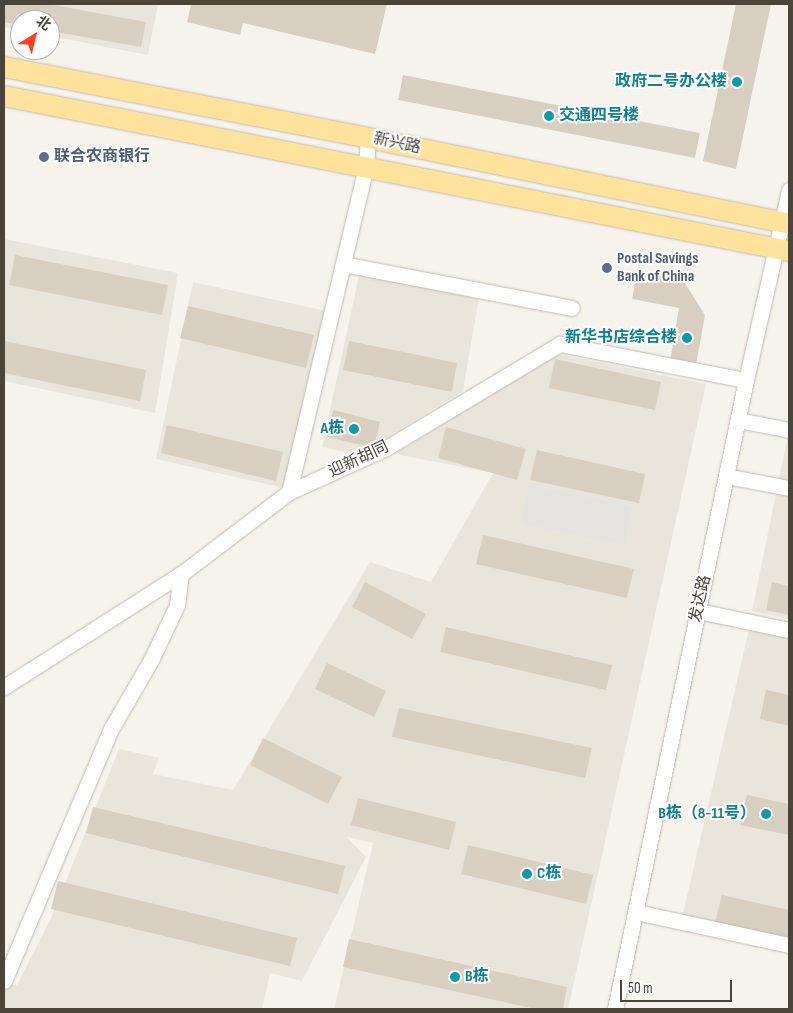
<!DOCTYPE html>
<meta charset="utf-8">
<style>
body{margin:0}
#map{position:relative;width:793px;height:1013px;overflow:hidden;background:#f6f3ec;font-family:"Sofia Sans Condensed","Noto Sans SC",sans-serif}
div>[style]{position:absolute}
.residential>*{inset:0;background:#eae5da}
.parking>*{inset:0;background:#e5e3e0}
.building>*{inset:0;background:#d8cfc1}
.roads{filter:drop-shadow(0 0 1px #c2bbae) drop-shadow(0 0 1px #c2bbae)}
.minor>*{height:15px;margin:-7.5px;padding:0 7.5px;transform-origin:7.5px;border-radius:7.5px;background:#fff}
.major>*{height:20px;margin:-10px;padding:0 10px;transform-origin:10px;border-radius:10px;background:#ffe39c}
.dots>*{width:14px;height:14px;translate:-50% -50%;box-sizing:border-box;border:2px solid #fff;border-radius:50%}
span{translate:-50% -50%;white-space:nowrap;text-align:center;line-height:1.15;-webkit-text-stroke:4px #fff;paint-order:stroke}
.culture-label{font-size:16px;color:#0d838f;font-weight:700}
.right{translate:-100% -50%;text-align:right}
.left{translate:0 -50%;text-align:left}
.street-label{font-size:16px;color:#4b4439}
.service-label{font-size:16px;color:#4e5e75;font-weight:700}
.frame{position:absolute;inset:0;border:5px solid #4b4439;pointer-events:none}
.north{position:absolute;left:10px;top:10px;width:50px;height:50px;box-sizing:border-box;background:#fff;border:1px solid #b7b4b0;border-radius:50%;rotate:36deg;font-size:14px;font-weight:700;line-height:20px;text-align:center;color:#4b4439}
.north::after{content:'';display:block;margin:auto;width:18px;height:22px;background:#fc3f1d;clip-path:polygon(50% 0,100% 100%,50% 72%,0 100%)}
.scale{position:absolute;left:620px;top:980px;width:112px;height:22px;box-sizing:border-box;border:2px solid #4b4439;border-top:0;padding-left:6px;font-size:15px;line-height:18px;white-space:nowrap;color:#4b4439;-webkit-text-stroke:4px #fff;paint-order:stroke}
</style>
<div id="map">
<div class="residential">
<div style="clip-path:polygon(4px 4px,158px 4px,148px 55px,50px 36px,50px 20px,20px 20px,20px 30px,4px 27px)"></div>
<div style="clip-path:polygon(4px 239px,178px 273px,155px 413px,4px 381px)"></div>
<div style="clip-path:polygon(362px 262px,481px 286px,463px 391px,358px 455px,322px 447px)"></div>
<div style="clip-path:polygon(193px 282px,327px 311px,284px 488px,156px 459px)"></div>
<div style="clip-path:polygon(557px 354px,706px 384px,568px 1009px,334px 1009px,373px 843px,347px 837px,366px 857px,302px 981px,270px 973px,262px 1009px,4px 1009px,4px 983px,17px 985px,51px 918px,119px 749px,159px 758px,153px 774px,233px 790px,370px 562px,431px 582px,493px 473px,395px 454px)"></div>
<div style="clip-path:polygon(789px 430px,789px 619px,752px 611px)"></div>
<div style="clip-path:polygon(750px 625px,789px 634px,789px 940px,682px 918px)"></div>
</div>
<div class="parking">
<div style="clip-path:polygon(529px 485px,632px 506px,624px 545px,521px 523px)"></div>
</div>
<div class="building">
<div style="clip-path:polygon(4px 4px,48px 4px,146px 22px,141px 47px,50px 31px,50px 20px,20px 20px,20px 25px,4px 22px)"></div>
<div style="clip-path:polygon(191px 4px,387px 4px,375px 54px,243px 23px,240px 35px,187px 22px)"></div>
<div style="clip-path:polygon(736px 4px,771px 4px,736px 169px,703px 161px)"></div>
<div style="clip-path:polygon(403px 75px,700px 133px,695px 158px,398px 100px)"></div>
<div style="clip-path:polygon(15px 255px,168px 285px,162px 315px,9px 285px)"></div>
<div style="clip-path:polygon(637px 271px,683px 280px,705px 315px,696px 365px,670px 361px,679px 308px,632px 299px)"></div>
<div style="clip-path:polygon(188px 306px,314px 335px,306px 368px,180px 338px)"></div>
<div style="clip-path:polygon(4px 341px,146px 370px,140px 401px,4px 373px)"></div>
<div style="clip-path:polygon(349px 341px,457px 363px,452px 392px,343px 370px)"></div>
<div style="clip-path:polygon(555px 359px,661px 382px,655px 410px,549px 388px)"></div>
<div style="clip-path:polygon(333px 410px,380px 422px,374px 448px,327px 437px)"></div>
<div style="clip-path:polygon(167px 425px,283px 452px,276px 481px,161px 453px)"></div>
<div style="clip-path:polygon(446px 427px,526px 449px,517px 480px,438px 458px)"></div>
<div style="clip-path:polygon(537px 450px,645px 474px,639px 503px,530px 480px)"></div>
<div style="clip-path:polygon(483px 535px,634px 569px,627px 598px,476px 564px)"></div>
<div style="clip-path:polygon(365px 582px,426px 614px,412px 639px,352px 607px)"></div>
<div style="clip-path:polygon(772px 582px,789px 586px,789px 615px,766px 610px)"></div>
<div style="clip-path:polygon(446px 627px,612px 665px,606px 690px,440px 652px)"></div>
<div style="clip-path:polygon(327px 663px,386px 691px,374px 717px,315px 689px)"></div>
<div style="clip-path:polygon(766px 690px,789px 695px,789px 726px,760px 719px)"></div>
<div style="clip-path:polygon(399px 708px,592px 748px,585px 778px,392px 737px)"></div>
<div style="clip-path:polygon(263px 738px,342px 777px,328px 804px,250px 765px)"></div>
<div style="clip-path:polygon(747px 795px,789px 804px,789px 835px,740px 825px)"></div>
<div style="clip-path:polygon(358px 798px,456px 822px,449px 850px,351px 825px)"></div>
<div style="clip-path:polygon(93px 807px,345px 866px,338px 894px,86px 833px)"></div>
<div style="clip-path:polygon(468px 845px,593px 875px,586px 904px,461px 874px)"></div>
<div style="clip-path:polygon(58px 881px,297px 938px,290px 966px,51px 909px)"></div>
<div style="clip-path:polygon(722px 895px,789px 910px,789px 939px,715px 923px)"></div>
<div style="clip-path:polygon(349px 939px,567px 987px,563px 1009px,536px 1009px,343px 967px)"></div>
</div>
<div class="roads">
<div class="minor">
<div style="left:343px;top:264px;width:233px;rotate:10.9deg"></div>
<div style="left:738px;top:420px;width:52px;rotate:11.1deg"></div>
<div style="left:726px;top:476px;width:64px;rotate:10.8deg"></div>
<div style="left:289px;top:492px;width:334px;rotate:-76.7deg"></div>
<div style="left:366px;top:167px;width:29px;rotate:-86deg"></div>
<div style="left:698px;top:611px;width:93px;rotate:11.8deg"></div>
<div style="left:4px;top:687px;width:210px;rotate:-32.6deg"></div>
<div style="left:181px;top:574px;width:136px;rotate:-37.2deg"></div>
<div style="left:289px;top:492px;width:107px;rotate:-24.4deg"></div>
<div style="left:386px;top:448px;width:203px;rotate:-30.9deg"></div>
<div style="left:560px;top:344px;width:189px;rotate:11deg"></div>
<div style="left:636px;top:912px;width:157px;rotate:12.2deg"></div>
<div style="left:4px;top:981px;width:274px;rotate:-67deg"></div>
<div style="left:111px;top:729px;width:80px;rotate:-59.9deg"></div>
<div style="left:151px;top:660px;width:61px;rotate:-64.7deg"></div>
<div style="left:177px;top:605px;width:31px;rotate:-83deg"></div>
<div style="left:615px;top:1009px;width:642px;rotate:-78.24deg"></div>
<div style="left:746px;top:380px;width:195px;rotate:-77.2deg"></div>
</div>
<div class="major">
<div style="left:4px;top:67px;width:371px;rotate:11deg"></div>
<div style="left:368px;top:138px;width:430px;rotate:11.5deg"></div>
<div style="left:4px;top:96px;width:800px;rotate:11.17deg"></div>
</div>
</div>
<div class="dots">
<div style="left:737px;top:82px;background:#0f9aa8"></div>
<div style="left:549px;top:116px;background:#0f9aa8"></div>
<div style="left:44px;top:157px;background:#5c6f8a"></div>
<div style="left:607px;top:268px;background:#5c6f8a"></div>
<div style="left:687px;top:338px;background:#0f9aa8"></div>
<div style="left:354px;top:429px;background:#0f9aa8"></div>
<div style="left:766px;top:814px;background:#0f9aa8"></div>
<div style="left:527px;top:874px;background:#0f9aa8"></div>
<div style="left:455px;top:977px;background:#0f9aa8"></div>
</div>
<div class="culture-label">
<span class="right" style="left:727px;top:82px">政府二号办公楼</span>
<span class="left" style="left:559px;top:116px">交通四号楼</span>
<span class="right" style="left:677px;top:338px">新华书店综合楼</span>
<span class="right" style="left:344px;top:429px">A栋</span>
<span class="right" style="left:756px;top:814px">B栋（8-11号）</span>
<span class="left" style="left:537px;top:874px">C栋</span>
<span class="left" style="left:465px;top:977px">B栋</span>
</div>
<div class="street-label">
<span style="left:397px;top:144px;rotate:12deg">新兴路</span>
<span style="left:359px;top:460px;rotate:-25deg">迎新胡同</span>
<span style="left:701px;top:599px;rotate:-78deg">发达路</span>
</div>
<div class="service-label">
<span class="left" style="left:54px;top:157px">联合农商银行</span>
<span class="left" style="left:617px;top:268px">Postal Savings<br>Bank of China</span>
</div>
<div class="frame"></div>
<div class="north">北</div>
<div class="scale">50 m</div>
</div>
